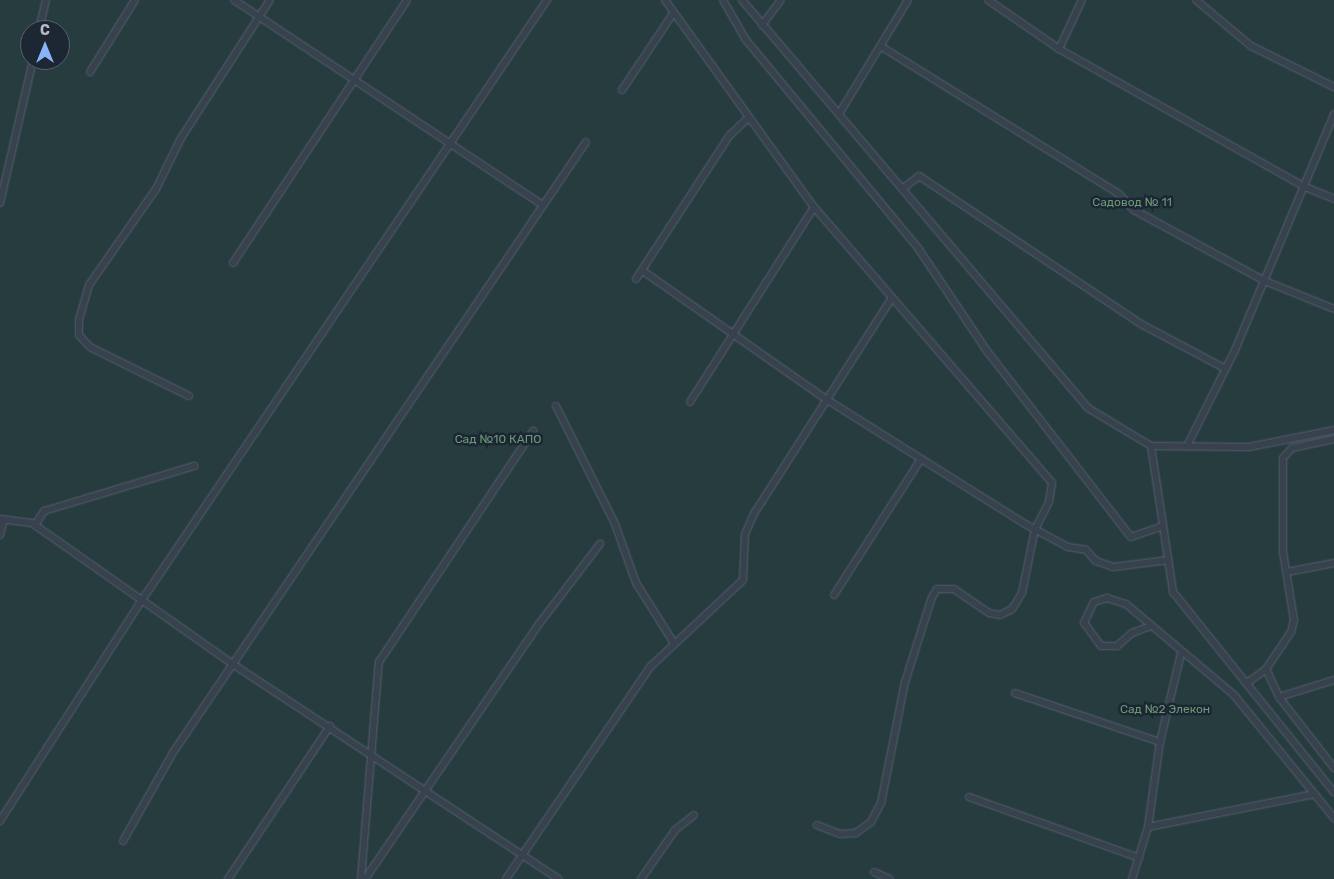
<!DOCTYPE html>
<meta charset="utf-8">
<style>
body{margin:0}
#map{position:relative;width:1334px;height:879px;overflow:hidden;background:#242f3e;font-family:Rubik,sans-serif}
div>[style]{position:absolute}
.green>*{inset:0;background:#263c3f}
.roads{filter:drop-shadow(0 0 1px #565f6c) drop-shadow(0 0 1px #565f6c)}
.service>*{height:6px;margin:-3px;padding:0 3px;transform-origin:3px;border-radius:3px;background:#38414e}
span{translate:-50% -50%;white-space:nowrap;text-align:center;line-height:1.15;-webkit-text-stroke:5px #1d2633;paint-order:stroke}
.park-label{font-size:12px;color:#6b9a76}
.north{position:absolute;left:20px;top:20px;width:50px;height:50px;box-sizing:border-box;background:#1d2633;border:1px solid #59626f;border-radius:50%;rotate:0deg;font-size:14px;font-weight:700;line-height:20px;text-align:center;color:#b4bcc9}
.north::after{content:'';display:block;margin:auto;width:18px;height:22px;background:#8ab4f8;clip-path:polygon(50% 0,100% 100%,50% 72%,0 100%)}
</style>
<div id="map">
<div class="green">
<div style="clip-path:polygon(evenodd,0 0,1334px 0,1334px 879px,0 879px,0 0,30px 30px,60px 30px,60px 60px,30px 60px,30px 30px)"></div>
</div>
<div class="roads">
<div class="service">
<div style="left:234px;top:0;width:370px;rotate:33.6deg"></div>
<div style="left:665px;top:0;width:255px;rotate:54.3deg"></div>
<div style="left:814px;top:207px;width:364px;rotate:49.2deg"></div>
<div style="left:1052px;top:483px;width:19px;rotate:99deg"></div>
<div style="left:1049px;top:502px;width:30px;rotate:117deg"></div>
<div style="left:1035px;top:529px;width:65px;rotate:101.5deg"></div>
<div style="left:1022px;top:593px;width:19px;rotate:122deg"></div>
<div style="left:1012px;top:609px;width:13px;rotate:153deg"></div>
<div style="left:1000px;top:615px;width:11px;rotate:-170deg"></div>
<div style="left:989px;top:613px;width:42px;rotate:-145.6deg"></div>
<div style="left:954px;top:589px;width:17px;rotate:180deg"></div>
<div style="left:937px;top:589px;width:9px;rotate:122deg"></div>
<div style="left:932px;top:597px;width:89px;rotate:107.6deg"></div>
<div style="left:905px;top:682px;width:123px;rotate:101.2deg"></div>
<div style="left:881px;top:803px;width:21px;rotate:118deg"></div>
<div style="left:871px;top:822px;width:19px;rotate:144deg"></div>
<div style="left:856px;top:833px;width:16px;rotate:176deg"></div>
<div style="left:840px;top:834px;width:25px;rotate:-159deg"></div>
<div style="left:723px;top:0;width:46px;rotate:60.1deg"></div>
<div style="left:746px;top:40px;width:270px;rotate:50.4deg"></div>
<div style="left:918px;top:248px;width:124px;rotate:56.2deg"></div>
<div style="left:987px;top:351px;width:235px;rotate:52.3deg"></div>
<div style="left:1131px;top:537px;width:34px;rotate:-19deg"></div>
<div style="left:742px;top:0;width:535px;rotate:49.7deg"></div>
<div style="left:1088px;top:408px;width:74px;rotate:31.1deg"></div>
<div style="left:1151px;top:446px;width:148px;rotate:81.4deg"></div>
<div style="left:1173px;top:592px;width:257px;rotate:51.2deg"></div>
<div style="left:988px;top:0;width:86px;rotate:34.6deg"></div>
<div style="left:1059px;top:49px;width:282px;rotate:29.3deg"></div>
<div style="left:1305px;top:187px;width:31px;rotate:22deg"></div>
<div style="left:1196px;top:0;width:72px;rotate:39.9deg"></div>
<div style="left:1251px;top:46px;width:93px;rotate:26.3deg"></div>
<div style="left:762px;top:25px;width:31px;rotate:-53deg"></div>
<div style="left:39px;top:30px;width:31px;rotate:-77deg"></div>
<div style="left:882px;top:47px;width:279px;rotate:31.8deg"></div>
<div style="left:1119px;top:194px;width:22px;rotate:47deg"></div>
<div style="left:1134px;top:210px;width:149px;rotate:28.5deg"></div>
<div style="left:1265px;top:281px;width:74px;rotate:22.1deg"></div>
<div style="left:1059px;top:49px;width:54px;rotate:-64.9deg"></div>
<div style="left:90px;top:72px;width:85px;rotate:-58deg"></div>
<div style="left:622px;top:90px;width:90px;rotate:-56.3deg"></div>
<div style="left:839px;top:114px;width:133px;rotate:-58.8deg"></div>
<div style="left:902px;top:189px;width:21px;rotate:-37deg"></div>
<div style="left:919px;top:176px;width:267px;rotate:33.7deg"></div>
<div style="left:1141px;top:324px;width:96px;rotate:27.9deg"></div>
<div style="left:0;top:203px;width:147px;rotate:-77deg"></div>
<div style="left:233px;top:263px;width:315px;rotate:-56.5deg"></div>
<div style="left:643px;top:271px;width:227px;rotate:35deg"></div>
<div style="left:829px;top:401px;width:231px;rotate:32.1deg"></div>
<div style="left:1025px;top:524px;width:49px;rotate:28.1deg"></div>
<div style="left:1068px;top:547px;width:18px;rotate:9deg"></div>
<div style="left:1086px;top:550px;width:15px;rotate:48deg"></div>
<div style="left:1096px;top:561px;width:18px;rotate:19deg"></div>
<div style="left:1113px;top:567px;width:56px;rotate:-7.1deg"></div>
<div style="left:636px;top:279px;width:172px;rotate:-56.9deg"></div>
<div style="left:730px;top:135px;width:23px;rotate:-43deg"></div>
<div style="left:189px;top:396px;width:110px;rotate:-153.7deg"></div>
<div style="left:90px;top:347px;width:16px;rotate:-133deg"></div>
<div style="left:79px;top:335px;width:15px;rotate:-90deg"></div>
<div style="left:79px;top:320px;width:36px;rotate:-74deg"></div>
<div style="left:89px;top:285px;width:117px;rotate:-55.1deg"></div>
<div style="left:156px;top:189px;width:57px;rotate:-63.9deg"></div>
<div style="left:181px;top:138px;width:164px;rotate:-57.2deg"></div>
<div style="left:690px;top:402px;width:231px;rotate:-57.5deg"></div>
<div style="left:556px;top:406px;width:132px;rotate:63.4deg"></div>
<div style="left:615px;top:524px;width:63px;rotate:70.4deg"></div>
<div style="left:636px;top:583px;width:71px;rotate:57.7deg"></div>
<div style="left:1151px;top:446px;width:98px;rotate:0.6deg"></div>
<div style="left:1249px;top:447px;width:87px;rotate:-11.3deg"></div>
<div style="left:1187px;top:446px;width:107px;rotate:-63.4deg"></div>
<div style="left:1235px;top:350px;width:256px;rotate:-67.2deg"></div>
<div style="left:0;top:519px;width:32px;rotate:7deg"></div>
<div style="left:32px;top:523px;width:247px;rotate:35.1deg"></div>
<div style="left:234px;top:665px;width:389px;rotate:33.4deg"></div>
<div style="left:35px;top:525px;width:17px;rotate:-57deg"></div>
<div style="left:44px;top:511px;width:157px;rotate:-16.7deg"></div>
<div style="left:0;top:535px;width:16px;rotate:-76deg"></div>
<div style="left:1287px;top:572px;width:48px;rotate:-10.8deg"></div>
<div style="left:834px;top:595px;width:161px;rotate:-57.4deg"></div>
<div style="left:1151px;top:626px;width:20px;rotate:160deg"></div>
<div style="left:1132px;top:633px;width:20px;rotate:139deg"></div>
<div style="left:1117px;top:646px;width:16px;rotate:180deg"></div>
<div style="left:1101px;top:646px;width:29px;rotate:-126deg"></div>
<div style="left:1084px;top:623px;width:23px;rotate:-65deg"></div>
<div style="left:1094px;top:602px;width:14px;rotate:-17deg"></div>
<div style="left:1107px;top:598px;width:20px;rotate:18deg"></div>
<div style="left:1126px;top:604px;width:141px;rotate:40.1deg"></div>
<div style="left:1234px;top:695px;width:159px;rotate:50.9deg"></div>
<div style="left:1266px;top:669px;width:31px;rotate:65deg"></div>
<div style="left:1279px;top:697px;width:90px;rotate:52.2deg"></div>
<div style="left:1247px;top:683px;width:24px;rotate:-36deg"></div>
<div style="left:1266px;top:669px;width:45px;rotate:-56deg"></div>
<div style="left:1291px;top:632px;width:12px;rotate:-76deg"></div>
<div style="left:1294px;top:620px;width:69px;rotate:-99.2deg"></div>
<div style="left:1283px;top:552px;width:94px;rotate:-90deg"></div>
<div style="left:1283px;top:458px;width:13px;rotate:-48deg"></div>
<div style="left:1292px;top:448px;width:43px;rotate:-12.1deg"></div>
<div style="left:1015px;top:693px;width:153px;rotate:18.7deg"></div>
<div style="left:1279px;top:697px;width:58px;rotate:-17.2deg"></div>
<div style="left:969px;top:797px;width:181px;rotate:19.7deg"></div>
<div style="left:0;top:821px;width:263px;rotate:-57.3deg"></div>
<div style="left:142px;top:600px;width:724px;rotate:-55.98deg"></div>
<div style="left:1148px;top:827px;width:170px;rotate:-11.2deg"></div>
<div style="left:123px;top:841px;width:103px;rotate:-60.5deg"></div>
<div style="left:174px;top:751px;width:735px;rotate:-55.92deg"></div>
<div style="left:874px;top:872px;width:17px;rotate:24deg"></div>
<div style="left:228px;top:879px;width:184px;rotate:-56.3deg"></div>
<div style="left:361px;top:879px;width:218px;rotate:-85.3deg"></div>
<div style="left:379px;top:662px;width:278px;rotate:-56.3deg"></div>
<div style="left:365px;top:879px;width:309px;rotate:-55.7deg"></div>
<div style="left:539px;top:624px;width:101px;rotate:-52.7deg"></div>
<div style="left:506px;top:879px;width:256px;rotate:-55.8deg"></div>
<div style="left:650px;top:667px;width:127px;rotate:-43.1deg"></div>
<div style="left:743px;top:580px;width:46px;rotate:-87.5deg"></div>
<div style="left:745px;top:534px;width:24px;rotate:-66deg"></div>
<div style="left:755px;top:512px;width:254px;rotate:-57.4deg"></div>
<div style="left:641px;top:879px;width:60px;rotate:-55.2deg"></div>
<div style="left:675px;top:830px;width:24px;rotate:-38deg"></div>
<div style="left:1132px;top:879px;width:54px;rotate:-72.9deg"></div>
<div style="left:1148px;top:827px;width:86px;rotate:-82deg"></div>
<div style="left:1160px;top:742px;width:91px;rotate:-76.7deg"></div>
</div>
</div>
<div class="park-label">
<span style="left:1132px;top:203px">Садовод № 11</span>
<span style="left:498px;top:440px">Сад №10 КАПО</span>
<span style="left:1165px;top:710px">Сад №2 Элекон</span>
</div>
<div class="north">С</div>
</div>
